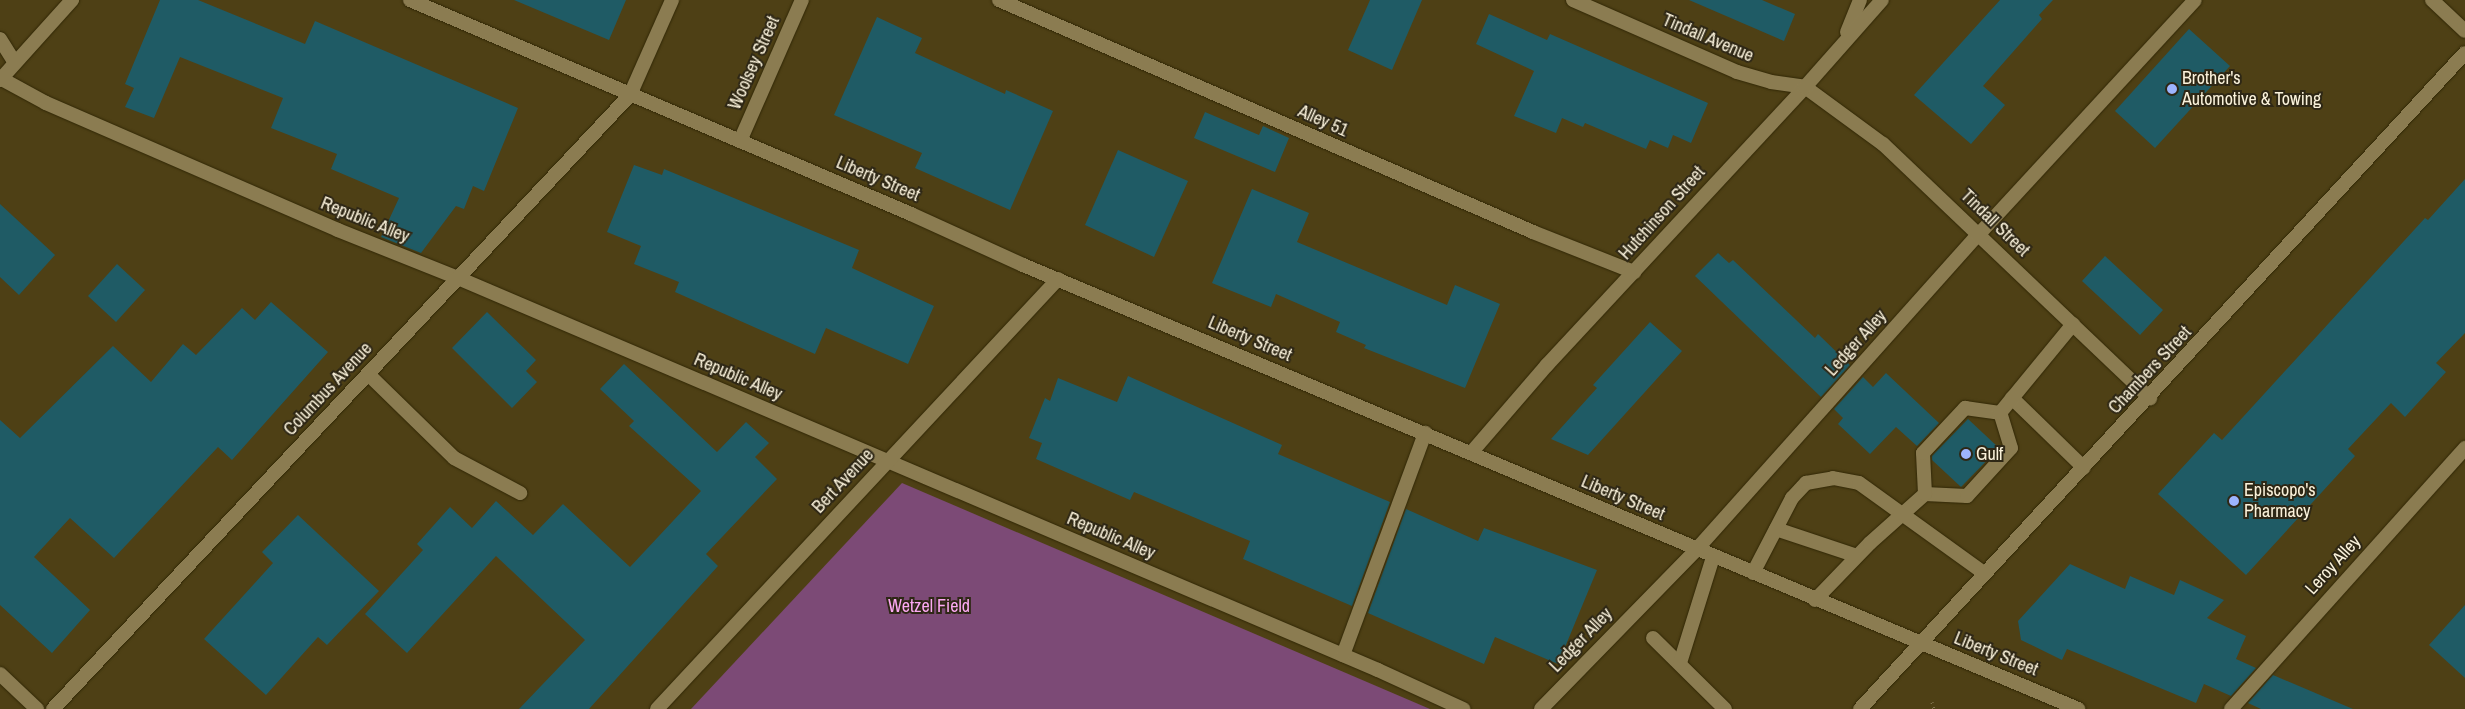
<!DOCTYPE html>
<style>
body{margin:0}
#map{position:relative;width:2465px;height:709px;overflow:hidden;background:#4e4015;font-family:"Archivo Narrow",sans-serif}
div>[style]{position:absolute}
.green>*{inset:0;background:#7c4a76}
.building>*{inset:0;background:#1f5b65}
.path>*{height:3px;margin-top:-1.5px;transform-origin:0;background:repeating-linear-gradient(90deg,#827651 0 1px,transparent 0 5px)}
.roads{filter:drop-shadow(0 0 1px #312706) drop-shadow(0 0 1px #312706)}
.service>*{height:14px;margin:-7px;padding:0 7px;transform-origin:7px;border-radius:7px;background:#8b7c51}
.minor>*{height:14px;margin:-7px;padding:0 7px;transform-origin:7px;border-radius:7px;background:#8b7c51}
.tertiary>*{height:14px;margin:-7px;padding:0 7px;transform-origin:7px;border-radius:7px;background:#8b7c51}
.dots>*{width:14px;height:14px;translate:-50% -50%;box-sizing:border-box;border:2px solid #2e2715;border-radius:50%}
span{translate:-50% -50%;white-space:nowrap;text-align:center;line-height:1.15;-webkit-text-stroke:4px #2e2715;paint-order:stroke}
.street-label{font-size:18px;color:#fbf3dc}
.poi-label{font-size:18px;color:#fbf3dc}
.left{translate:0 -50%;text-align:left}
.park-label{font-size:18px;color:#fdaaf4}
</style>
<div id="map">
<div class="green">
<div style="clip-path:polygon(902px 483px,1430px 709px,691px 709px)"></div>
</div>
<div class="building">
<div style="clip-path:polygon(160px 0,198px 0,305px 44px,315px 21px,518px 108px,484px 191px,473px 186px,464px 209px,456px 206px,421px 253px,381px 237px,399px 198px,331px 169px,337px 154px,271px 128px,283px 98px,180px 57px,154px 118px,125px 107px,134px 88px,125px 84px)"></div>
<div style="clip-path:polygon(514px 0,626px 0,609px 40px)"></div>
<div style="clip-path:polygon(1370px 0,1422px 0,1392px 70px,1348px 50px)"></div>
<div style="clip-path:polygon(1689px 0,1762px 0,1795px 14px,1784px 41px)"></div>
<div style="clip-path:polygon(2000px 0,2053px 0,2039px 15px,2042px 19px,1983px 86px,2005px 105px,1971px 144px,1914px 95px)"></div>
<div style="clip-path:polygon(1489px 14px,1547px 40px,1550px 34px,1708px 103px,1691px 143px,1673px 135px,1668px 148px,1650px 140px,1646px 149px,1585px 123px,1583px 127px,1562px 118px,1556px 133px,1514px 116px,1534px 71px,1476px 44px)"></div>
<div style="clip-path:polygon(877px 17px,922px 38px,915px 53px,1005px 94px,1006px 90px,1053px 111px,1010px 210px,915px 168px,922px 153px,834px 115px)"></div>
<div style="clip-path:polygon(2189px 29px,2230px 66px,2155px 148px,2115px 111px)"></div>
<div style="clip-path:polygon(1205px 112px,1259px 135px,1263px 126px,1289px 138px,1275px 172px,1194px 138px)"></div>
<div style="clip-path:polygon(1118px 150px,1188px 181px,1154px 257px,1085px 225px)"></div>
<div style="clip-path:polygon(634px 165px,662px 175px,664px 169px,859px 250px,852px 268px,934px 306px,908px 364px,826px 328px,815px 354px,675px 292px,679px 282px,634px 264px,641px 246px,607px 232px)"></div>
<div style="clip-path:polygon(2465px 179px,2465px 333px,2436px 363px,2446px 372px,2405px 417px,2391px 403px,2348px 449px,2355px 456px,2246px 575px,2158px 494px,2214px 433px,2222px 440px,2425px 218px,2428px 220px)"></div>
<div style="clip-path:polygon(1252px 189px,1309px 213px,1297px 242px,1447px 305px,1455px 285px,1500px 304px,1465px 388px,1364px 348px,1366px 345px,1336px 332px,1340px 322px,1276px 294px,1271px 307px,1212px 283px)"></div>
<div style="clip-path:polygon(0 204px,55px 255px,19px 295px,0 277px)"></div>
<div style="clip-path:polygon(1718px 253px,1729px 263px,1733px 260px,1815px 338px,1818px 334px,1850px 365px,1821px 397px,1695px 276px)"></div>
<div style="clip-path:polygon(2105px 256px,2163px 310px,2140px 335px,2082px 281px)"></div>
<div style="clip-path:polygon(117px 264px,145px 290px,116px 322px,88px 296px)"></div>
<div style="clip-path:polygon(271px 302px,328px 352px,232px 460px,218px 447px,114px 558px,70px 518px,34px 557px,90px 610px,52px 653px,0 605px,0 420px,20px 438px,113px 346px,151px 382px,183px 344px,196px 355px,242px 308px,255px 320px)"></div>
<div style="clip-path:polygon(487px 312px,536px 360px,526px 371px,537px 382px,512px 408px,452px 348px)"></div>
<div style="clip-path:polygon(1650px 322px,1682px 351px,1588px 455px,1551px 439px,1597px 388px,1593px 385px)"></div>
<div style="clip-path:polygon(624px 364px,717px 452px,746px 422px,769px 443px,755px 457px,777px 479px,706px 554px,718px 566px,589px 709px,519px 709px,585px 640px,496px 556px,407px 653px,365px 614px,423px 550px,417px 544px,450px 507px,472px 528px,496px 501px,533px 535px,563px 504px,630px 567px,701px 491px,629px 426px,634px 421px,600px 389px)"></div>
<div style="clip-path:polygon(1886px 373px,1939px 423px,1917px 446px,1896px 427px,1870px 454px,1838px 424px,1843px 418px,1834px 409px,1863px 377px,1873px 387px)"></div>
<div style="clip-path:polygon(1128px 376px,1282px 445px,1278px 454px,1390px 502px,1352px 606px,1243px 559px,1250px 541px,1134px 492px,1130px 500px,1036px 459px,1042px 443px,1029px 438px,1045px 398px,1050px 401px,1058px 378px,1117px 402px)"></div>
<div style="clip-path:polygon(1968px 419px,1999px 448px,1961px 487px,1932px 460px,1932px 456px)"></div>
<div style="clip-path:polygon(1406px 509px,1478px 541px,1484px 528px,1597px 570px,1558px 664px,1495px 637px,1484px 664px,1368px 613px)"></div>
<div style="clip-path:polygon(298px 515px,379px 591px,327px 645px,318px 637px,266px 695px,204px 639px,273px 563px,262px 552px)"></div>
<div style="clip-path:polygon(2070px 564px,2125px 589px,2130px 576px,2174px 595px,2180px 580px,2224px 600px,2207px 618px,2246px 636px,2236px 659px,2256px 668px,2231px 696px,2204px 684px,2196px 703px,2067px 649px,2062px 660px,2021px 640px,2018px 621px)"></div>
<div style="clip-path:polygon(2465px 605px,2465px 678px,2429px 645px)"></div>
<div style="clip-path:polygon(2273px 675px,2353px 709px,2261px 709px,2248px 703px)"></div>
</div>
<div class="path">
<div style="left:1932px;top:702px;width:7px;rotate:74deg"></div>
</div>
<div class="roads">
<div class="service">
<div style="left:0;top:39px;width:28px;rotate:58deg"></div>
<div style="left:0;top:78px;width:52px;rotate:28.5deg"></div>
<div style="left:46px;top:103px;width:318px;rotate:23.5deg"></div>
<div style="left:338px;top:230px;width:129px;rotate:21.8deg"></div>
<div style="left:458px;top:278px;width:1000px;rotate:23.08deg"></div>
<div style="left:1378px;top:670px;width:94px;rotate:24.6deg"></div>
<div style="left:630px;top:95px;width:104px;rotate:-66.1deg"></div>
<div style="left:368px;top:374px;width:120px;rotate:44.3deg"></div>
<div style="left:454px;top:458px;width:75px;rotate:27.9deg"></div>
<div style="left:2012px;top:398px;width:100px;rotate:44.2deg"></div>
<div style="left:1925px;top:494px;width:42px;rotate:2.7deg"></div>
<div style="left:1967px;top:496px;width:65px;rotate:-47.5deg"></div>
<div style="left:2011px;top:448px;width:37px;rotate:-107deg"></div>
<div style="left:1776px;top:529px;width:85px;rotate:18.4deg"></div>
<div style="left:1753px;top:573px;width:85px;rotate:-62.5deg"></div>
<div style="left:1792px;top:498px;width:21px;rotate:-47deg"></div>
<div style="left:1806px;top:483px;width:27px;rotate:-10deg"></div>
<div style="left:1833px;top:478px;width:26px;rotate:11deg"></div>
<div style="left:1859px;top:483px;width:155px;rotate:35.8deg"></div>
<div style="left:1815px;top:600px;width:79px;rotate:-46deg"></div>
<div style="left:1870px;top:543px;width:74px;rotate:-41.7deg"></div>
<div style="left:1925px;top:494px;width:41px;rotate:-92.8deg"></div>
<div style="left:1923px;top:453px;width:62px;rotate:-47deg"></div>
<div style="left:1965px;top:408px;width:35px;rotate:8deg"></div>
<div style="left:2000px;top:413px;width:115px;rotate:-50.6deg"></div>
<div style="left:1653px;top:638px;width:101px;rotate:44.6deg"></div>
<div style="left:1343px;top:655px;width:237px;rotate:-69.7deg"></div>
<div style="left:1680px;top:663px;width:111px;rotate:-72.7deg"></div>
<div style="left:1541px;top:709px;width:222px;rotate:-45.7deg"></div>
<div style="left:1696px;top:550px;width:424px;rotate:-48.2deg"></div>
<div style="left:1979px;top:234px;width:318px;rotate:-47.3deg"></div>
<div style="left:2231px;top:709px;width:351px;rotate:-48.1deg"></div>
</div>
<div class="minor">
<div style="left:999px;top:0;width:582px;rotate:23.48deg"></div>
<div style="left:1533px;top:232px;width:109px;rotate:21.6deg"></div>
<div style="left:1573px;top:0;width:179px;rotate:23.7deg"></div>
<div style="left:1737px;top:72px;width:35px;rotate:16deg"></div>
<div style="left:1771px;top:82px;width:34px;rotate:8deg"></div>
<div style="left:1805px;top:87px;width:97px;rotate:36.2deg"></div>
<div style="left:1883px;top:144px;width:369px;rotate:43.6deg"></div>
<div style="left:2432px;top:0;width:45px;rotate:43.2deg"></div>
<div style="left:1847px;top:32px;width:35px;rotate:-68deg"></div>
<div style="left:0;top:80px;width:108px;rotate:-48deg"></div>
<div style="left:740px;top:141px;width:154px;rotate:-66.3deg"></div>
<div style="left:1471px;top:453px;width:116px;rotate:-49.2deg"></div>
<div style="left:1547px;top:365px;width:379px;rotate:-47.1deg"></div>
<div style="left:1805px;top:87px;width:116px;rotate:-48.5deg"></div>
<div style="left:0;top:674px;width:51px;rotate:43.4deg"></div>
<div style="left:53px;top:709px;width:843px;rotate:-46.78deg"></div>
<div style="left:657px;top:709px;width:588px;rotate:-47deg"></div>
</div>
<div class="tertiary">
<div style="left:410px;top:0;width:545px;rotate:23.13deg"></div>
<div style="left:911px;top:214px;width:123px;rotate:24.5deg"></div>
<div style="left:1023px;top:265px;width:1145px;rotate:22.82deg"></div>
<div style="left:1860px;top:709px;width:892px;rotate:-47.32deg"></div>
</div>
</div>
<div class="dots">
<div style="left:2172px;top:89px;background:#9db4fd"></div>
<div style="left:1966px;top:454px;background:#9db4fd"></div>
<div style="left:2234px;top:501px;background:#9db4fd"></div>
</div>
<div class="street-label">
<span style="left:1708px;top:38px;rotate:23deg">Tindall Avenue</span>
<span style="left:754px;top:63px;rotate:-66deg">Woolsey Street</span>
<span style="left:1323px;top:121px;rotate:24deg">Alley 51</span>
<span style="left:878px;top:179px;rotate:23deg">Liberty Street</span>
<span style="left:1662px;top:213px;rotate:-48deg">Hutchinson Street</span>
<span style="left:365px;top:220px;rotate:22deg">Republic Alley</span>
<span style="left:1995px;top:223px;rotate:44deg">Tindall Street</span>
<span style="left:1250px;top:339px;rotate:23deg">Liberty Street</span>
<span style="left:1856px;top:343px;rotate:-48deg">Ledger Alley</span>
<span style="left:2150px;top:370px;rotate:-47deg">Chambers Street</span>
<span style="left:738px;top:377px;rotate:23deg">Republic Alley</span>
<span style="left:328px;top:389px;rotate:-47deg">Columbus Avenue</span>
<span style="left:843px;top:481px;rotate:-47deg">Bert Avenue</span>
<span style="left:1623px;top:498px;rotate:23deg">Liberty Street</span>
<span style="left:1111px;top:536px;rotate:23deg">Republic Alley</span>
<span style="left:2333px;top:565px;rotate:-48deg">Leroy Alley</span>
<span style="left:1581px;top:640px;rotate:-46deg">Ledger Alley</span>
<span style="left:1996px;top:654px;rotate:22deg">Liberty Street</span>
</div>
<div class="poi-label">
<span class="left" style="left:2182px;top:89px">Brother's<br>Automotive &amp; Towing</span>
<span class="left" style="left:1976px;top:454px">Gulf</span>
<span class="left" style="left:2244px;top:501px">Episcopo's<br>Pharmacy</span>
</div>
<div class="park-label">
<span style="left:929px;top:606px">Wetzel Field</span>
</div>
</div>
